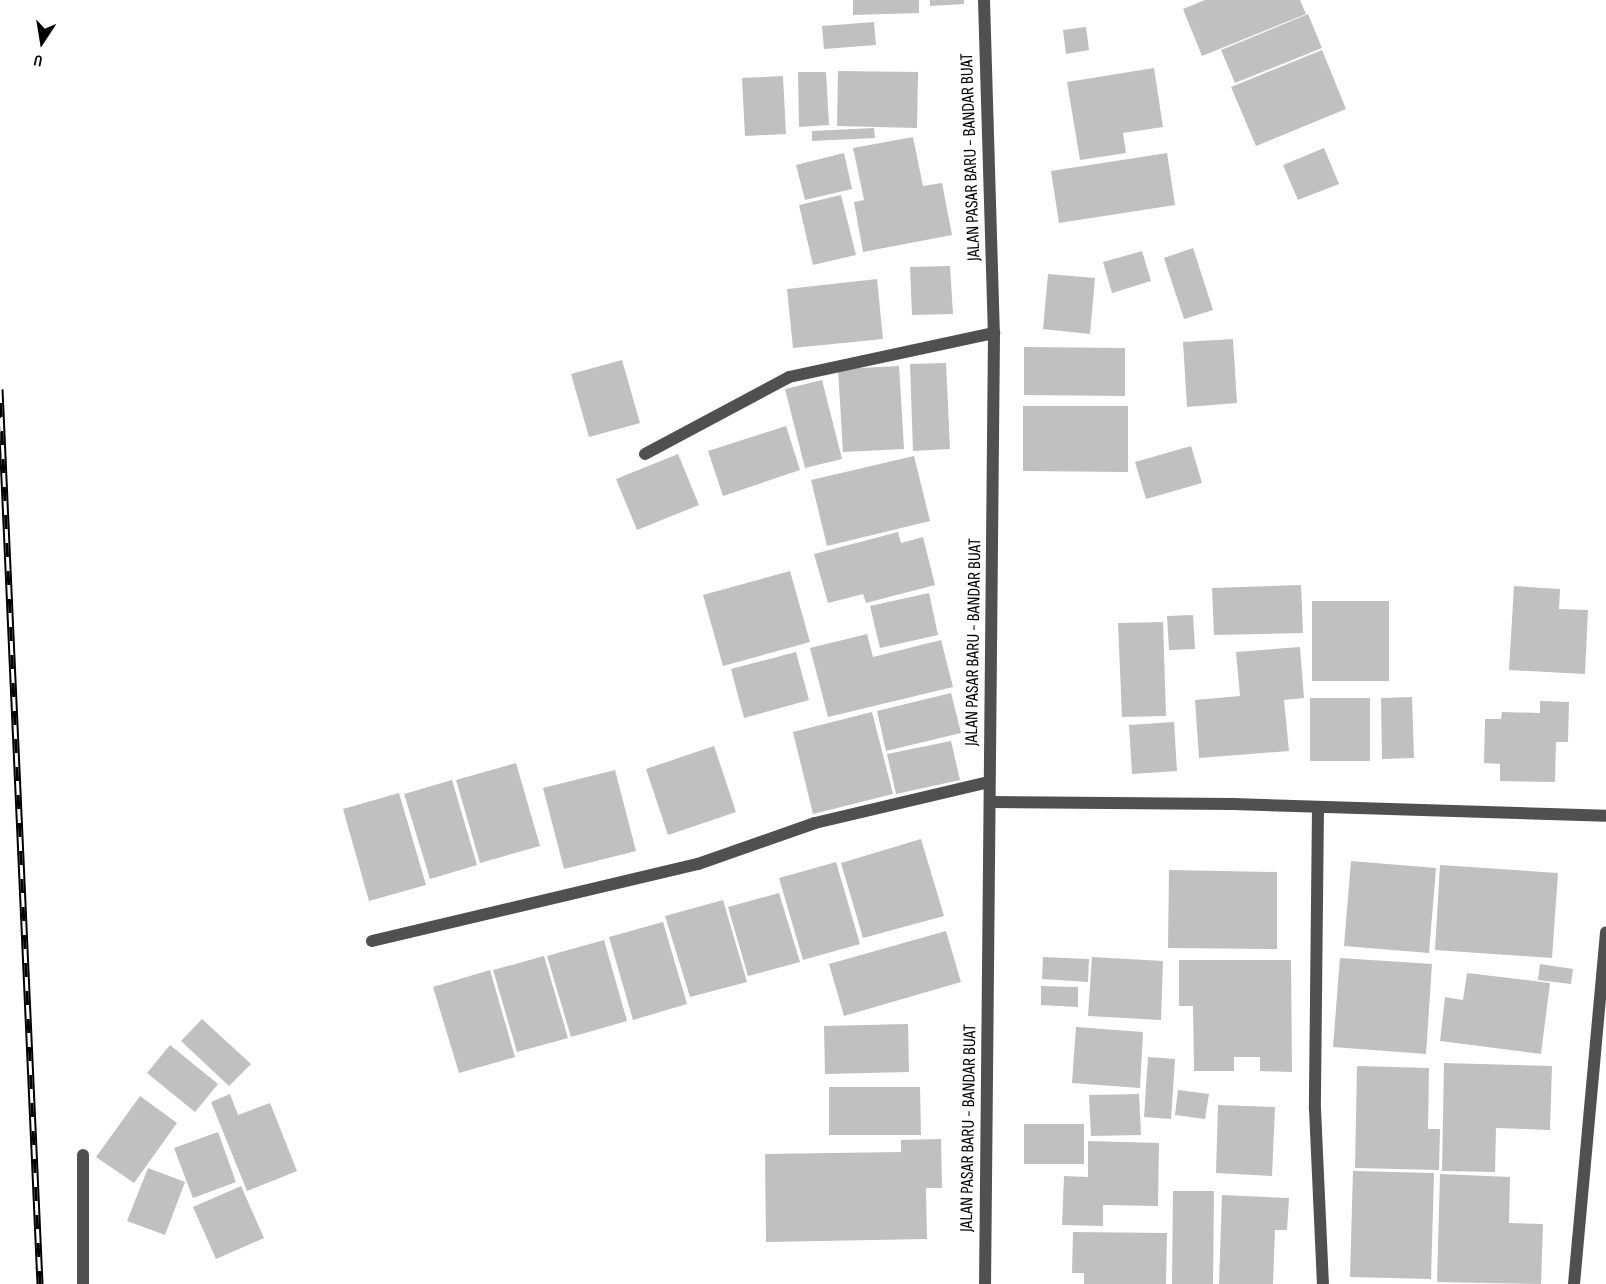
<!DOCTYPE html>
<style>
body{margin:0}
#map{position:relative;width:1606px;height:1284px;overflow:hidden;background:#fff;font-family:"Sofia Sans Condensed",sans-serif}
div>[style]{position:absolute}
.building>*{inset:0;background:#c0c0c0}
.minor>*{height:12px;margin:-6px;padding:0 6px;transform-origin:6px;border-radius:6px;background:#505050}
.tertiary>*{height:12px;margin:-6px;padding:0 6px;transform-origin:6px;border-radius:6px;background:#505050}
.rail>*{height:7px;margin-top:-3.5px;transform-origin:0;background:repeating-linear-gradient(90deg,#fff 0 14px,#000 0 28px);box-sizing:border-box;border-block:2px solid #000}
span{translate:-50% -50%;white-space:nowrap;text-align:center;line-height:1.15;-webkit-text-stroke:4.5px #fff;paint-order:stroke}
.street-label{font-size:18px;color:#000}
.north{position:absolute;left:12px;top:12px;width:60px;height:60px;-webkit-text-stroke:4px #fff;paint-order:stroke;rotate:192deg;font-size:16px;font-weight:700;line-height:24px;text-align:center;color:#000}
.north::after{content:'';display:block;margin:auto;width:21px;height:27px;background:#000;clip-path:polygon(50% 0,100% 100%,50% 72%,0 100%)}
</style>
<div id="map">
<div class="building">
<div style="clip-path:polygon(853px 0,919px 0,919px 13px,853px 15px)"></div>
<div style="clip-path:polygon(930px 0,964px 0,964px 4px,930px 6px)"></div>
<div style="clip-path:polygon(1205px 0,1300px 0,1306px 14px,1202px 56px,1183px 9px)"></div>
<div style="clip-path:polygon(1308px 14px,1322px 48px,1235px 83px,1221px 50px)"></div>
<div style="clip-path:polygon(874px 22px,876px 45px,824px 49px,822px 26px)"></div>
<div style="clip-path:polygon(1086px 27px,1089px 50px,1066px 54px,1063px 30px)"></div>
<div style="clip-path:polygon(1322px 50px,1346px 109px,1256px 146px,1231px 87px)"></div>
<div style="clip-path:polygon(1154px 68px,1163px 127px,1123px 133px,1126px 153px,1080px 160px,1067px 82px)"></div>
<div style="clip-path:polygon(838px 71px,918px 72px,917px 128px,837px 126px)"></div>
<div style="clip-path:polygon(798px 72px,826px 72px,829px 125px,799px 127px)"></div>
<div style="clip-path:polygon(783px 76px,786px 134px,745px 136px,742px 78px)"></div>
<div style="clip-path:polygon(874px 128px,875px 138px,812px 141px,812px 131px)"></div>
<div style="clip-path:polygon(913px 137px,923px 186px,942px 183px,952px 235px,863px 252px,854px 202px,864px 200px,853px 148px)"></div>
<div style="clip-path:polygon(1324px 148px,1339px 184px,1298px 200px,1283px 165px)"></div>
<div style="clip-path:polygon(844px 153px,852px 189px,805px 200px,796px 165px)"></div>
<div style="clip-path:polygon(1167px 153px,1175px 205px,1059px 223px,1051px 171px)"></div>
<div style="clip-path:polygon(841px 195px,856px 255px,813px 265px,799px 205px)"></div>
<div style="clip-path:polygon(1193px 248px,1213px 310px,1184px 319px,1164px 258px)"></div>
<div style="clip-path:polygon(1142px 251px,1151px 281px,1112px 293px,1103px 262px)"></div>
<div style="clip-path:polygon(950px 266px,953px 314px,912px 315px,910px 267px)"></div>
<div style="clip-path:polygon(1048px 274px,1095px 278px,1090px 334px,1043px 329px)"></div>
<div style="clip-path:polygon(877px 279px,883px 339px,793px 348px,787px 289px)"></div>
<div style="clip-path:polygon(1233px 339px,1237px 403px,1187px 407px,1183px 342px)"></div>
<div style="clip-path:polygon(1024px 347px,1125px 348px,1125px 396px,1024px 395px)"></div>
<div style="clip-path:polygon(622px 360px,640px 423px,589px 437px,571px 374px)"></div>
<div style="clip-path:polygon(946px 363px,950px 449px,913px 451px,910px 364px)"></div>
<div style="clip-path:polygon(899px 366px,904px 449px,843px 452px,838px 369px)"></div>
<div style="clip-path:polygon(822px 380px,842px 459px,805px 468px,785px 389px)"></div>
<div style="clip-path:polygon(1023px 406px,1128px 406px,1128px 472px,1023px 471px)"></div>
<div style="clip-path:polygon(786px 426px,800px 470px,723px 496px,708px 451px)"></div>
<div style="clip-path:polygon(1191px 446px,1202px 483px,1146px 499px,1135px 462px)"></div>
<div style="clip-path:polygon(678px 454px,699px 505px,637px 530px,616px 479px)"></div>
<div style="clip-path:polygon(914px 456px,930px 521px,827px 546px,811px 480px)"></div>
<div style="clip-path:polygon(898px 532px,901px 543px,923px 537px,935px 585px,866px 603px,863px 594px,828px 603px,814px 554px)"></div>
<div style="clip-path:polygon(790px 571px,810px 642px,723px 666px,703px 595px)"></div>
<div style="clip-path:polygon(1301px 585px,1303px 633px,1214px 635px,1212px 588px)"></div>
<div style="clip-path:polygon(1514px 586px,1560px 589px,1559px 609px,1588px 610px,1585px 674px,1509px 670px)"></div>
<div style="clip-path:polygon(929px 593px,938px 635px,880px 648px,870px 606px)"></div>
<div style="clip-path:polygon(1312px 601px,1389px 601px,1389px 681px,1312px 681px)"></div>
<div style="clip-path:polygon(1193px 615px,1195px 649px,1169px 650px,1167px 616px)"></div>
<div style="clip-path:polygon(1163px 622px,1166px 716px,1122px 717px,1118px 623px)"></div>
<div style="clip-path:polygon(867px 634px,873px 657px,941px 640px,953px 687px,828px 717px,810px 648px)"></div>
<div style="clip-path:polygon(1300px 647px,1304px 698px,1284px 700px,1289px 751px,1199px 758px,1195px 700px,1240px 696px,1236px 652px)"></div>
<div style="clip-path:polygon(796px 652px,809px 700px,744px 718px,731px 669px)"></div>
<div style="clip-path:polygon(951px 693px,961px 733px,886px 751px,877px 711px)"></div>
<div style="clip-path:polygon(1412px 697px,1414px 758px,1382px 759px,1381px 698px)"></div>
<div style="clip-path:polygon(1310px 698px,1370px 698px,1370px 761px,1310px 761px)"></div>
<div style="clip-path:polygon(1540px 701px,1569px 702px,1568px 742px,1556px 742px,1555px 782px,1500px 781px,1500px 764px,1484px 763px,1485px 719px,1501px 719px,1502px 712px,1540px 713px)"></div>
<div style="clip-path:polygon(872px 712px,893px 794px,813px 814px,793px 732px)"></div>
<div style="clip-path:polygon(1174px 722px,1177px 771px,1132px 774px,1129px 725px)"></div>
<div style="clip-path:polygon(951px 741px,960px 780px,896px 794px,887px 754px)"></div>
<div style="clip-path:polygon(714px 746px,736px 812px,668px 835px,646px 769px)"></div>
<div style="clip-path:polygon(516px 763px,540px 846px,480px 863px,456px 780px)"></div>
<div style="clip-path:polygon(615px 770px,636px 851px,564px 869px,543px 788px)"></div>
<div style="clip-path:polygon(452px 780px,477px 865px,430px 879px,404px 794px)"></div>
<div style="clip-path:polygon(399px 793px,426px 885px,369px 901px,343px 809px)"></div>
<div style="clip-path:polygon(921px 839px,944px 916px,863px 938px,841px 863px)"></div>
<div style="clip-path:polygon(1351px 861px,1436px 868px,1429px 953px,1344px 946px)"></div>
<div style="clip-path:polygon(836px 862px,860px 944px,803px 960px,779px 878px)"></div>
<div style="clip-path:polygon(1440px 865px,1558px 873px,1552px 958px,1435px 950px)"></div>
<div style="clip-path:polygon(1169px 870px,1277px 872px,1277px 949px,1168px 948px)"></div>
<div style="clip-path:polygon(779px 893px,800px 962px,748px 976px,728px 907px)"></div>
<div style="clip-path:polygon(723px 900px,747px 982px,690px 997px,665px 916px)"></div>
<div style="clip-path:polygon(663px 922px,687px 1004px,633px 1020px,609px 937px)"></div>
<div style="clip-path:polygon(946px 931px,961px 982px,844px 1016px,829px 964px)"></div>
<div style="clip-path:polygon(604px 940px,627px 1021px,571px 1037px,547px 956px)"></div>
<div style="clip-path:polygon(544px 956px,568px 1038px,517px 1052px,493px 970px)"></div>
<div style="clip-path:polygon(1043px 957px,1089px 959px,1088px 982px,1042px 979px)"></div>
<div style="clip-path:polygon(1092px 957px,1163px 961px,1161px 1020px,1088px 1016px)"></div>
<div style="clip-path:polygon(1340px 958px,1432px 964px,1426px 1054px,1333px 1047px)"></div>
<div style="clip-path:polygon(1179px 960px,1291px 960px,1292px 1072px,1260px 1071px,1260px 1057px,1234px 1057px,1234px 1071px,1194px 1071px,1193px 1006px,1179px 1006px)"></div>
<div style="clip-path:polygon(1540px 964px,1573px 969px,1571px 984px,1538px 980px)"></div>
<div style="clip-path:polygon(490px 970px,515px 1057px,459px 1073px,433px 987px)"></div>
<div style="clip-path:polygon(1467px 973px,1550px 983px,1541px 1054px,1440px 1041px,1445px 997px,1463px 1000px)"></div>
<div style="clip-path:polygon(1041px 986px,1078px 987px,1078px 1007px,1041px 1005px)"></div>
<div style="clip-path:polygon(202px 1019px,251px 1064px,229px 1086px,181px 1041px)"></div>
<div style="clip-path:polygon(908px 1024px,909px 1072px,825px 1074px,824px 1026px)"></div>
<div style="clip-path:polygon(1076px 1027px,1143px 1032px,1140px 1088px,1072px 1083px)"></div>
<div style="clip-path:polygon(170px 1045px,218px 1084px,195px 1112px,147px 1073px)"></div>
<div style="clip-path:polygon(1148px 1057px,1175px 1059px,1171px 1119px,1144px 1117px)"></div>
<div style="clip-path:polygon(1444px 1063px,1552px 1066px,1550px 1130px,1496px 1128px,1495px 1172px,1442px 1171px)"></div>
<div style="clip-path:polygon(1357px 1066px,1429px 1068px,1428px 1129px,1440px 1129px,1439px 1170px,1355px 1168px)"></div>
<div style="clip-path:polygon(829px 1087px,920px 1087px,921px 1135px,829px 1135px)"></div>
<div style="clip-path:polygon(1178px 1090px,1209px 1094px,1205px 1119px,1175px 1115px)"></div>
<div style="clip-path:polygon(230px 1094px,238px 1115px,270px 1103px,297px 1171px,247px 1191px,211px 1102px)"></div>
<div style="clip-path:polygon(1139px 1094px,1141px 1135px,1091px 1136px,1089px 1095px)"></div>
<div style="clip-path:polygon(140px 1096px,177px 1123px,134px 1183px,96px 1157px)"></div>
<div style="clip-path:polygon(1218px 1105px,1275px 1107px,1272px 1176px,1216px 1173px)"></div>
<div style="clip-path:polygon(1024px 1124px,1084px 1124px,1084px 1164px,1024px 1164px)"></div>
<div style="clip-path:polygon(218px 1132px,236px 1182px,193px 1198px,174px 1148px)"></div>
<div style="clip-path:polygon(941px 1139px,942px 1188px,926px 1188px,927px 1239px,766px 1242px,765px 1154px,901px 1152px,901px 1140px)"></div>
<div style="clip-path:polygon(1088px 1141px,1159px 1143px,1158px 1206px,1103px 1205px,1103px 1226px,1062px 1225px,1064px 1176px,1088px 1177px)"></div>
<div style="clip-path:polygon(148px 1168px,185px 1182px,165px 1235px,127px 1221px)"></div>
<div style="clip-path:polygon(1353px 1171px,1434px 1173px,1431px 1279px,1350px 1277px)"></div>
<div style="clip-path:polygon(1440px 1174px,1510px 1177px,1509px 1223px,1543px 1224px,1541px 1284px,1437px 1282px)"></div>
<div style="clip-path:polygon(241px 1186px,264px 1238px,216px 1259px,193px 1207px)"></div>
<div style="clip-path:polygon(1173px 1191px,1214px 1191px,1213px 1284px,1172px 1284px)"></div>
<div style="clip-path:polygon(1222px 1195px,1289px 1198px,1287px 1230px,1275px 1230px,1273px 1284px,1219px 1284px)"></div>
<div style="clip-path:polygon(1073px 1232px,1167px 1233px,1166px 1284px,1084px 1284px,1084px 1273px,1072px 1273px)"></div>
</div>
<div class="minor">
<div style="left:645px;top:454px;width:163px;rotate:-28.1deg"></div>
<div style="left:789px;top:377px;width:210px;rotate:-12.1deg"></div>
<div style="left:991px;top:802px;width:242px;rotate:0.5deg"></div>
<div style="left:1233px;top:804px;width:373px;rotate:1.8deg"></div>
<div style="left:1318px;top:807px;width:302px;rotate:90.6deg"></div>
<div style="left:1315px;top:1109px;width:175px;rotate:87.4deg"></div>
<div style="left:372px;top:941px;width:335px;rotate:-13.3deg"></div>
<div style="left:698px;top:864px;width:124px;rotate:-19.3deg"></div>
<div style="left:815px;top:823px;width:178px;rotate:-13.3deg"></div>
<div style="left:83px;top:1284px;width:129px;rotate:-90deg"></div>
<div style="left:1574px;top:1284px;width:353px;rotate:-84.8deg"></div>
</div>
<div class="tertiary">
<div style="left:984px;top:0;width:333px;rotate:88.3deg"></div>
<div style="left:994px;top:333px;width:951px;rotate:90.54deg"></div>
</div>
<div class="rail">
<div style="left:0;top:389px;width:896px;rotate:87.44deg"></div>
</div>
<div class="street-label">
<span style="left:971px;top:157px;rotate:-92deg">JALAN PASAR BARU - BANDAR BUAT</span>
<span style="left:974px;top:642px;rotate:-89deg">JALAN PASAR BARU - BANDAR BUAT</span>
<span style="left:969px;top:1128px;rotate:-89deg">JALAN PASAR BARU - BANDAR BUAT</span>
</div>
<div class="north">U</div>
</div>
